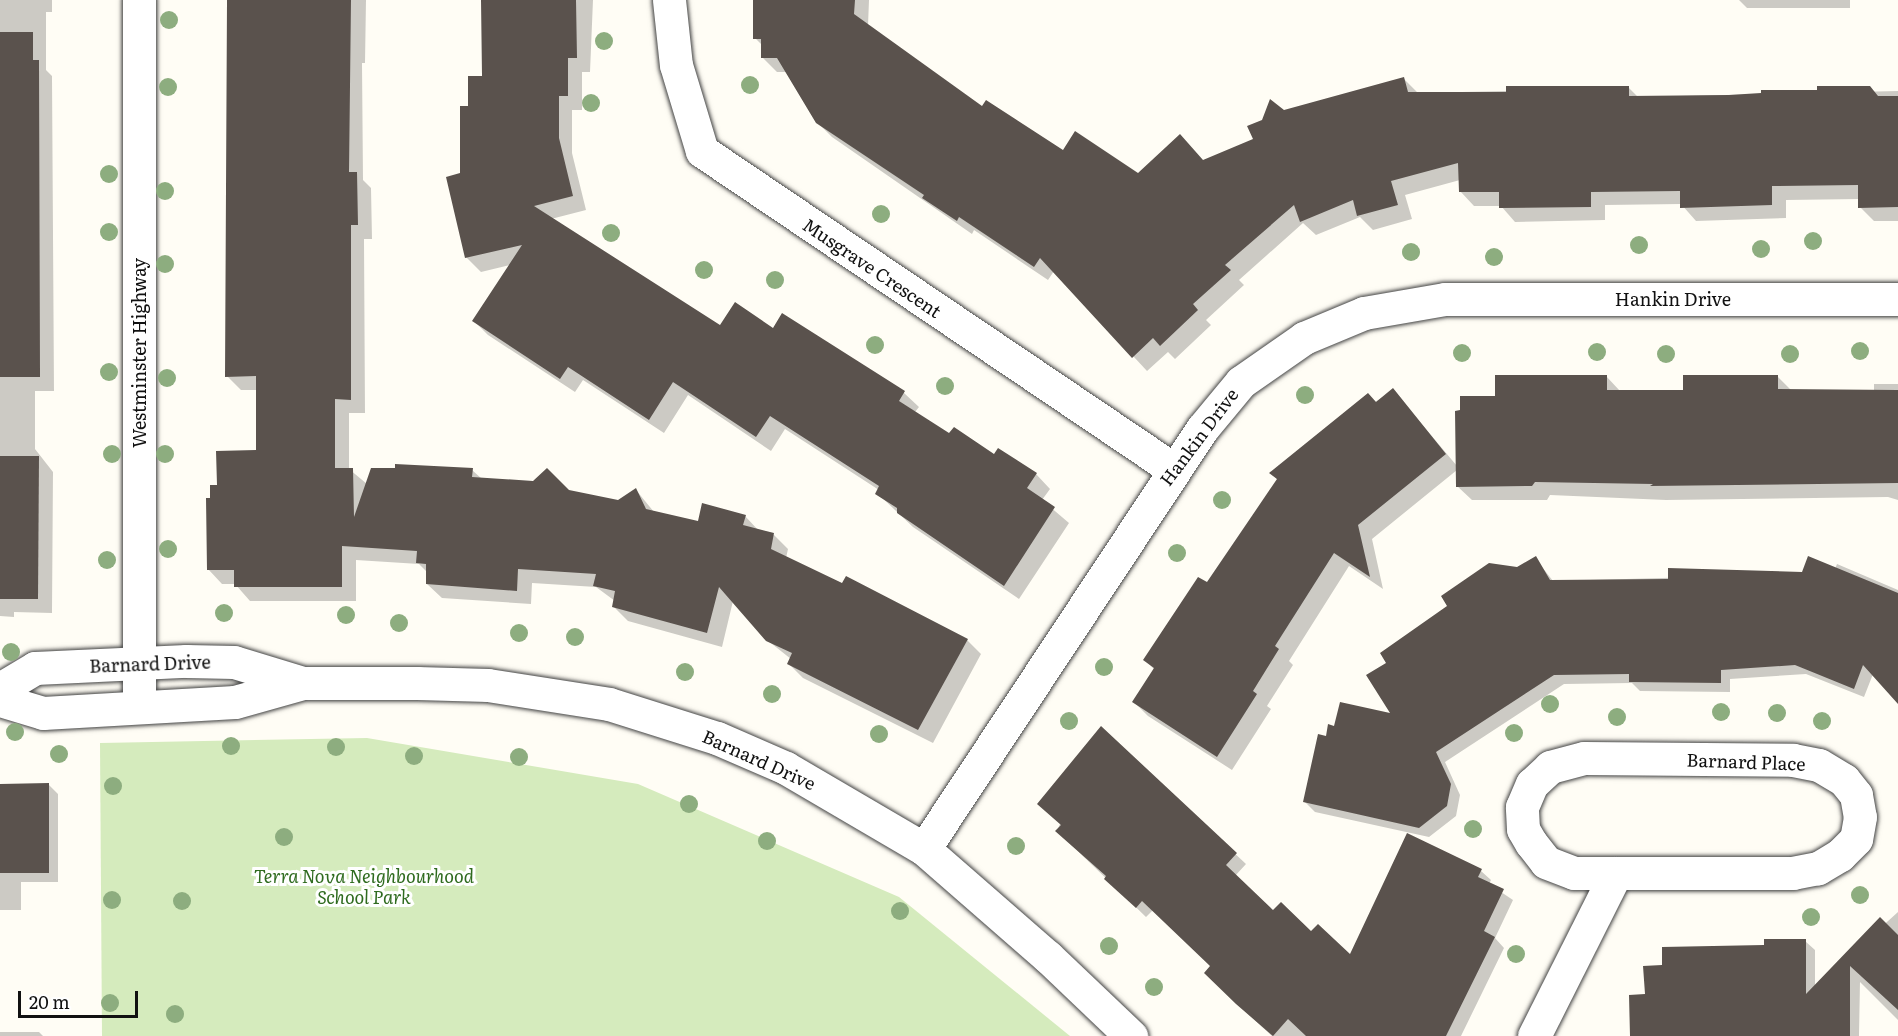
<!DOCTYPE html>
<style>
body{margin:0}
#map{position:relative;width:1898px;height:1036px;overflow:hidden;background:#fffdf5;font-family:Literata,serif}
div>[style]{position:absolute}
.green>*{inset:0;background:#d5ebbd}
.shadow>*{inset:0;background:#0003}
.building>*{inset:0;background:#5a524d}
.roads{filter:drop-shadow(0 0 2px #444) drop-shadow(0 0 2px #444)}
.minor>*{height:33px;margin:-16.5px;padding:0 16.5px;transform-origin:16.5px;border-radius:16.5px;background:#fff}
.tertiary>*{height:33px;margin:-16.5px;padding:0 16.5px;transform-origin:16.5px;border-radius:16.5px;background:#fff}
.trees>*{width:18px;height:18px;margin:-9px;border-radius:50%;background:#8dad7f}
span{translate:-50% -50%;white-space:nowrap;text-align:center;line-height:1.15;-webkit-text-stroke:6px #fff;paint-order:stroke}
.street-label{font-size:18px;color:#111}
.park-label{font-size:18px;color:#2f6b1f;font-style:italic}
.scale{position:absolute;left:18px;top:991px;width:120px;height:27px;box-sizing:border-box;border:3px solid #111;border-top:0;padding-left:8px;font-size:18px;line-height:21px;white-space:nowrap;color:#111;-webkit-text-stroke:4px #fff;paint-order:stroke}
</style>
<div id="map">
<div class="green">
<div style="clip-path:polygon(367px 738px,638px 784px,899px 897px,1070px 1036px,102px 1036px,100px 743px)"></div>
</div>
<div class="shadow">
<div style="clip-path:polygon(0 0,52px 0,52px 12px,46px 12px,46px 70px,52px 76px,54px 391px,35px 391px,35px 449px,53px 472px,52px 613px,14px 612px,14px 617px,0 616px)"></div>
<div style="clip-path:polygon(228px 0,366px 0,365px 63px,362px 63px,363px 180px,371px 188px,372px 239px,364px 239px,365px 413px,349px 413px,349px 469px,367px 484px,472px 470px,482px 479px,619px 502px,636px 490px,654px 512px,699px 522px,745px 516px,759px 531px,774px 535px,788px 549px,786px 558px,967px 640px,981px 654px,933px 743px,803px 678px,789px 664px,791px 659px,767px 640px,733px 601px,722px 647px,628px 621px,613px 606px,615px 601px,596px 587px,532px 583px,531px 604px,442px 598px,427px 584px,428px 573px,419px 564px,356px 560px,356px 601px,250px 601px,235px 584px,222px 584px,208px 569px,211px 500px,218px 486px,258px 452px,258px 390px,241px 390px,227px 376px)"></div>
<div style="clip-path:polygon(482px 0,593px 0,590px 72px,582px 72px,582px 110px,572px 110px,572px 153px,586px 210px,551px 219px,721px 327px,774px 330px,783px 315px,904px 393px,919px 407px,915px 412px,950px 435px,1036px 474px,1050px 489px,1042px 500px,1069px 523px,1019px 599px,913px 527px,877px 493px,879px 490px,785px 429px,771px 451px,688px 395px,664px 433px,583px 380px,575px 392px,488px 335px,474px 321px,510px 265px,481px 272px,466px 257px,462px 174px,469px 108px,483px 78px)"></div>
<div style="clip-path:polygon(755px 0,869px 0,868px 26px,983px 108px,1064px 152px,1138px 175px,1204px 162px,1255px 140px,1284px 111px,1404px 79px,1418px 93px,1629px 88px,1638px 97px,1898px 91px,1898px 221px,1874px 221px,1860px 207px,1860px 199px,1786px 200px,1786px 218px,1696px 221px,1681px 204px,1605px 205px,1605px 220px,1515px 222px,1501px 206px,1474px 206px,1460px 191px,1460px 180px,1405px 195px,1412px 219px,1373px 230px,1360px 217px,1316px 235px,1303px 223px,1239px 280px,1244px 285px,1206px 320px,1211px 325px,1175px 359px,1168px 352px,1147px 371px,1054px 271px,1048px 280px,974px 230px,972px 234px,832px 137px,817px 122px,787px 72px,777px 72px,763px 58px,763px 46px,755px 38px)"></div>
<div style="clip-path:polygon(1739px 0,1850px 0,1850px 8px,1747px 8px)"></div>
<div style="clip-path:polygon(1606px 376px,1620px 391px,1685px 392px,1777px 376px,1791px 390px,1874px 391px,1874px 384px,1898px 384px,1898px 500px,1888px 497px,1666px 500px,1550px 495px,1547px 500px,1472px 500px,1457px 486px,1457px 470px,1372px 539px,1383px 589px,1349px 566px,1289px 661px,1293px 665px,1267px 706px,1271px 709px,1232px 770px,1148px 716px,1134px 702px,1155px 670px,1145px 660px,1207px 584px,1278px 480px,1271px 473px,1393px 390px,1457px 466px,1497px 397px)"></div>
<div style="clip-path:polygon(1535px 558px,1553px 581px,1803px 574px,1835px 569px,1837px 564px,1898px 590px,1898px 702px,1873px 674px,1864px 697px,1806px 674px,1730px 679px,1730px 692px,1640px 691px,1632px 683px,1564px 684px,1445px 762px,1460px 795px,1456px 816px,1429px 837px,1315px 812px,1305px 802px,1327px 738px,1335px 728px,1393px 716px,1517px 569px)"></div>
<div style="clip-path:polygon(1101px 728px,1246px 864px,1235px 876px,1273px 913px,1350px 957px,1481px 871px,1491px 880px,1489px 884px,1513px 900px,1495px 938px,1504px 948px,1461px 1036px,1272px 1036px,1248px 1014px,1212px 966px,1153px 910px,1146px 917px,1057px 831px)"></div>
<div style="clip-path:polygon(0 784px,48px 784px,58px 794px,58px 882px,21px 882px,21px 910px,0 910px)"></div>
<div style="clip-path:polygon(1898px 912px,1898px 1020px,1860px 982px,1859px 1036px,1631px 1036px,1646px 996px,1664px 967px,1805px 941px,1815px 950px,1815px 987px)"></div>
<div style="clip-path:polygon(0 1032px,39px 1032px,43px 1036px,0 1036px)"></div>
</div>
<div class="building">
<div style="clip-path:polygon(227px 0,351px 0,349px 172px,357px 172px,358px 225px,351px 225px,351px 400px,335px 399px,335px 468px,353px 468px,354px 517px,371px 468px,395px 468px,395px 464px,473px 468px,472px 477px,533px 481px,547px 468px,569px 490px,618px 500px,636px 488px,646px 509px,698px 521px,702px 503px,746px 515px,743px 525px,774px 533px,771px 549px,842px 583px,846px 576px,968px 639px,918px 730px,787px 664px,792px 653px,766px 641px,719px 587px,707px 633px,612px 607px,615px 591px,593px 586px,596px 574px,518px 569px,517px 591px,426px 584px,426px 564px,416px 563px,417px 551px,342px 546px,342px 587px,234px 587px,234px 570px,207px 570px,206px 498px,210px 498px,210px 485px,217px 485px,216px 451px,256px 450px,256px 376px,225px 377px)"></div>
<div style="clip-path:polygon(481px 0,576px 0,577px 58px,568px 58px,568px 96px,559px 96px,559px 138px,573px 196px,534px 206px,720px 325px,735px 302px,773px 328px,782px 313px,905px 391px,899px 401px,949px 433px,954px 427px,994px 454px,998px 448px,1037px 473px,1027px 488px,1055px 507px,1004px 586px,897px 513px,897px 508px,875px 494px,879px 486px,770px 416px,756px 437px,673px 382px,649px 420px,568px 367px,560px 379px,472px 321px,522px 245px,465px 258px,446px 177px,460px 173px,460px 106px,468px 106px,468px 76px,482px 76px)"></div>
<div style="clip-path:polygon(753px 0,855px 0,854px 14px,982px 106px,986px 100px,1063px 150px,1075px 131px,1138px 173px,1180px 134px,1203px 160px,1253px 139px,1247px 126px,1262px 120px,1270px 99px,1284px 110px,1404px 77px,1408px 92px,1506px 92px,1506px 86px,1629px 86px,1629px 96px,1729px 95px,1761px 93px,1761px 90px,1817px 90px,1817px 86px,1870px 86px,1878px 96px,1898px 96px,1898px 207px,1858px 208px,1858px 185px,1772px 186px,1772px 205px,1680px 208px,1680px 191px,1591px 192px,1591px 207px,1499px 208px,1499px 192px,1459px 192px,1458px 163px,1391px 181px,1398px 205px,1357px 216px,1353px 200px,1300px 222px,1294px 205px,1225px 265px,1231px 270px,1193px 304px,1198px 310px,1160px 346px,1153px 338px,1132px 358px,1040px 258px,1034px 267px,959px 217px,957px 221px,922px 198px,924px 195px,816px 123px,777px 58px,761px 58px,761px 39px,753px 39px)"></div>
<div style="clip-path:polygon(0 32px,33px 32px,33px 60px,39px 60px,40px 377px,0 377px)"></div>
<div style="clip-path:polygon(1495px 375px,1607px 375px,1607px 390px,1683px 390px,1683px 375px,1778px 375px,1778px 389px,1898px 390px,1898px 483px,1650px 486px,1653px 484px,1535px 482px,1532px 486px,1456px 487px,1455px 411px,1460px 410px,1460px 396px,1495px 396px)"></div>
<div style="clip-path:polygon(1393px 388px,1446px 454px,1358px 525px,1370px 577px,1334px 553px,1275px 646px,1279px 649px,1253px 691px,1257px 694px,1217px 757px,1132px 702px,1154px 668px,1143px 660px,1198px 577px,1207px 582px,1277px 479px,1269px 473px,1368px 393px,1376px 402px)"></div>
<div style="clip-path:polygon(0 456px,39px 456px,38px 599px,0 599px)"></div>
<div style="clip-path:polygon(1536px 556px,1550px 580px,1668px 579px,1668px 568px,1802px 572px,1808px 556px,1898px 593px,1898px 704px,1863px 665px,1854px 689px,1795px 665px,1721px 670px,1721px 683px,1629px 682px,1629px 674px,1554px 675px,1436px 752px,1451px 784px,1447px 806px,1419px 828px,1303px 802px,1318px 734px,1326px 736px,1328px 724px,1334px 726px,1340px 702px,1390px 713px,1366px 675px,1386px 663px,1380px 653px,1447px 606px,1441px 596px,1489px 563px,1517px 567px)"></div>
<div style="clip-path:polygon(1101px 726px,1237px 853px,1226px 865px,1273px 910px,1281px 902px,1311px 931px,1318px 924px,1350px 954px,1407px 833px,1482px 869px,1478px 877px,1504px 889px,1484px 931px,1495px 937px,1446px 1036px,1306px 1036px,1288px 1019px,1273px 1036px,1236px 1004px,1204px 973px,1210px 966px,1142px 901px,1136px 908px,1104px 879px,1106px 876px,1055px 831px,1061px 825px,1037px 804px)"></div>
<div style="clip-path:polygon(49px 783px,49px 873px,0 873px,0 784px)"></div>
<div style="clip-path:polygon(1880px 917px,1898px 935px,1898px 1010px,1850px 966px,1850px 1036px,1630px 1036px,1629px 995px,1645px 994px,1643px 966px,1662px 965px,1662px 947px,1764px 945px,1764px 939px,1806px 939px,1806px 994px)"></div>
</div>
<div class="roads">
<div class="minor">
<div style="left:669px;top:0;width:65px;rotate:83.9deg"></div>
<div style="left:676px;top:65px;width:90px;rotate:73.2deg"></div>
<div style="left:702px;top:151px;width:568px;rotate:34.03deg"></div>
<div style="left:139px;top:706px;width:706px;rotate:-90deg"></div>
<div style="left:1584px;top:758px;width:209px;rotate:0.5deg"></div>
<div style="left:1793px;top:760px;width:26px;rotate:11deg"></div>
<div style="left:1819px;top:765px;width:29px;rotate:31deg"></div>
<div style="left:1844px;top:780px;width:19px;rotate:51deg"></div>
<div style="left:1856px;top:795px;width:22px;rotate:80deg"></div>
<div style="left:1860px;top:817px;width:22px;rotate:100deg"></div>
<div style="left:1856px;top:839px;width:23px;rotate:135deg"></div>
<div style="left:1840px;top:855px;width:26px;rotate:149deg"></div>
<div style="left:1818px;top:868px;width:25px;rotate:169deg"></div>
<div style="left:1793px;top:873px;width:219px;rotate:180deg"></div>
<div style="left:1574px;top:873px;width:30px;rotate:-159deg"></div>
<div style="left:1546px;top:862px;width:24px;rotate:-128deg"></div>
<div style="left:1531px;top:843px;width:16px;rotate:-120deg"></div>
<div style="left:1523px;top:829px;width:22px;rotate:-93deg"></div>
<div style="left:1522px;top:807px;width:25px;rotate:-67deg"></div>
<div style="left:1532px;top:784px;width:25px;rotate:-43deg"></div>
<div style="left:1550px;top:767px;width:35px;rotate:-15deg"></div>
<div style="left:924px;top:849px;width:504px;rotate:-56.5deg"></div>
<div style="left:1202px;top:429px;width:61px;rotate:-50.3deg"></div>
<div style="left:1241px;top:382px;width:77px;rotate:-34.9deg"></div>
<div style="left:1304px;top:338px;width:65px;rotate:-22.6deg"></div>
<div style="left:1364px;top:313px;width:82px;rotate:-9.8deg"></div>
<div style="left:1445px;top:299px;width:453px"></div>
<div style="left:1534px;top:1036px;width:182px;rotate:-63.3deg"></div>
</div>
<div class="tertiary">
<div style="left:0;top:689px;width:41px;rotate:-31deg"></div>
<div style="left:35px;top:668px;width:151px;rotate:-2.7deg"></div>
<div style="left:186px;top:661px;width:48px;rotate:1.2deg"></div>
<div style="left:234px;top:662px;width:72px;rotate:16.9deg"></div>
<div style="left:0;top:700px;width:45px;rotate:16.8deg"></div>
<div style="left:43px;top:713px;width:192px;rotate:-3.3deg"></div>
<div style="left:235px;top:702px;width:71px;rotate:-15.6deg"></div>
<div style="left:303px;top:683px;width:114px"></div>
<div style="left:417px;top:683px;width:71px;rotate:1.6deg"></div>
<div style="left:488px;top:685px;width:122px;rotate:8.9deg"></div>
<div style="left:609px;top:704px;width:113px;rotate:17.5deg"></div>
<div style="left:717px;top:738px;width:75px;rotate:23.5deg"></div>
<div style="left:786px;top:768px;width:160px;rotate:30.4deg"></div>
<div style="left:924px;top:849px;width:164px;rotate:41.1deg"></div>
<div style="left:1048px;top:957px;width:115px;rotate:43.6deg"></div>
</div>
</div>
<div class="trees">
<div style="left:169px;top:20px"></div>
<div style="left:604px;top:41px"></div>
<div style="left:750px;top:85px"></div>
<div style="left:168px;top:87px"></div>
<div style="left:591px;top:103px"></div>
<div style="left:109px;top:174px"></div>
<div style="left:165px;top:191px"></div>
<div style="left:881px;top:214px"></div>
<div style="left:109px;top:232px"></div>
<div style="left:611px;top:233px"></div>
<div style="left:1813px;top:241px"></div>
<div style="left:1639px;top:245px"></div>
<div style="left:1761px;top:249px"></div>
<div style="left:1411px;top:252px"></div>
<div style="left:1494px;top:257px"></div>
<div style="left:165px;top:264px"></div>
<div style="left:704px;top:270px"></div>
<div style="left:775px;top:280px"></div>
<div style="left:875px;top:345px"></div>
<div style="left:1860px;top:351px"></div>
<div style="left:1597px;top:352px"></div>
<div style="left:1462px;top:353px"></div>
<div style="left:1666px;top:354px"></div>
<div style="left:1790px;top:354px"></div>
<div style="left:109px;top:372px"></div>
<div style="left:167px;top:378px"></div>
<div style="left:945px;top:386px"></div>
<div style="left:1305px;top:395px"></div>
<div style="left:112px;top:454px"></div>
<div style="left:165px;top:454px"></div>
<div style="left:1222px;top:500px"></div>
<div style="left:168px;top:549px"></div>
<div style="left:1177px;top:553px"></div>
<div style="left:107px;top:560px"></div>
<div style="left:224px;top:613px"></div>
<div style="left:346px;top:615px"></div>
<div style="left:399px;top:623px"></div>
<div style="left:519px;top:633px"></div>
<div style="left:575px;top:637px"></div>
<div style="left:11px;top:652px"></div>
<div style="left:1104px;top:667px"></div>
<div style="left:685px;top:672px"></div>
<div style="left:772px;top:694px"></div>
<div style="left:1550px;top:704px"></div>
<div style="left:1721px;top:712px"></div>
<div style="left:1777px;top:713px"></div>
<div style="left:1617px;top:717px"></div>
<div style="left:1069px;top:721px"></div>
<div style="left:1822px;top:721px"></div>
<div style="left:15px;top:732px"></div>
<div style="left:1514px;top:733px"></div>
<div style="left:879px;top:734px"></div>
<div style="left:231px;top:746px"></div>
<div style="left:336px;top:747px"></div>
<div style="left:59px;top:754px"></div>
<div style="left:414px;top:756px"></div>
<div style="left:519px;top:757px"></div>
<div style="left:113px;top:786px"></div>
<div style="left:689px;top:804px"></div>
<div style="left:1473px;top:829px"></div>
<div style="left:284px;top:837px"></div>
<div style="left:767px;top:841px"></div>
<div style="left:1016px;top:846px"></div>
<div style="left:1860px;top:895px"></div>
<div style="left:112px;top:900px"></div>
<div style="left:182px;top:901px"></div>
<div style="left:900px;top:911px"></div>
<div style="left:1811px;top:917px"></div>
<div style="left:1109px;top:946px"></div>
<div style="left:1516px;top:954px"></div>
<div style="left:1154px;top:987px"></div>
<div style="left:110px;top:1003px"></div>
<div style="left:175px;top:1014px"></div>
</div>
<div class="street-label">
<span style="left:872px;top:268px;rotate:34deg">Musgrave Crescent</span>
<span style="left:1673px;top:299px">Hankin Drive</span>
<span style="left:139px;top:353px;rotate:-90deg">Westminster Highway</span>
<span style="left:1199px;top:437px;rotate:-53deg">Hankin Drive</span>
<span style="left:150px;top:664px;rotate:-2deg">Barnard Drive</span>
<span style="left:759px;top:760px;rotate:24deg">Barnard Drive</span>
<span style="left:1746px;top:762px;rotate:2deg">Barnard Place</span>
</div>
<div class="park-label">
<span style="left:364px;top:887px">Terra Nova Neighbourhood<br>School Park</span>
</div>
<div class="scale">20 m</div>
</div>
